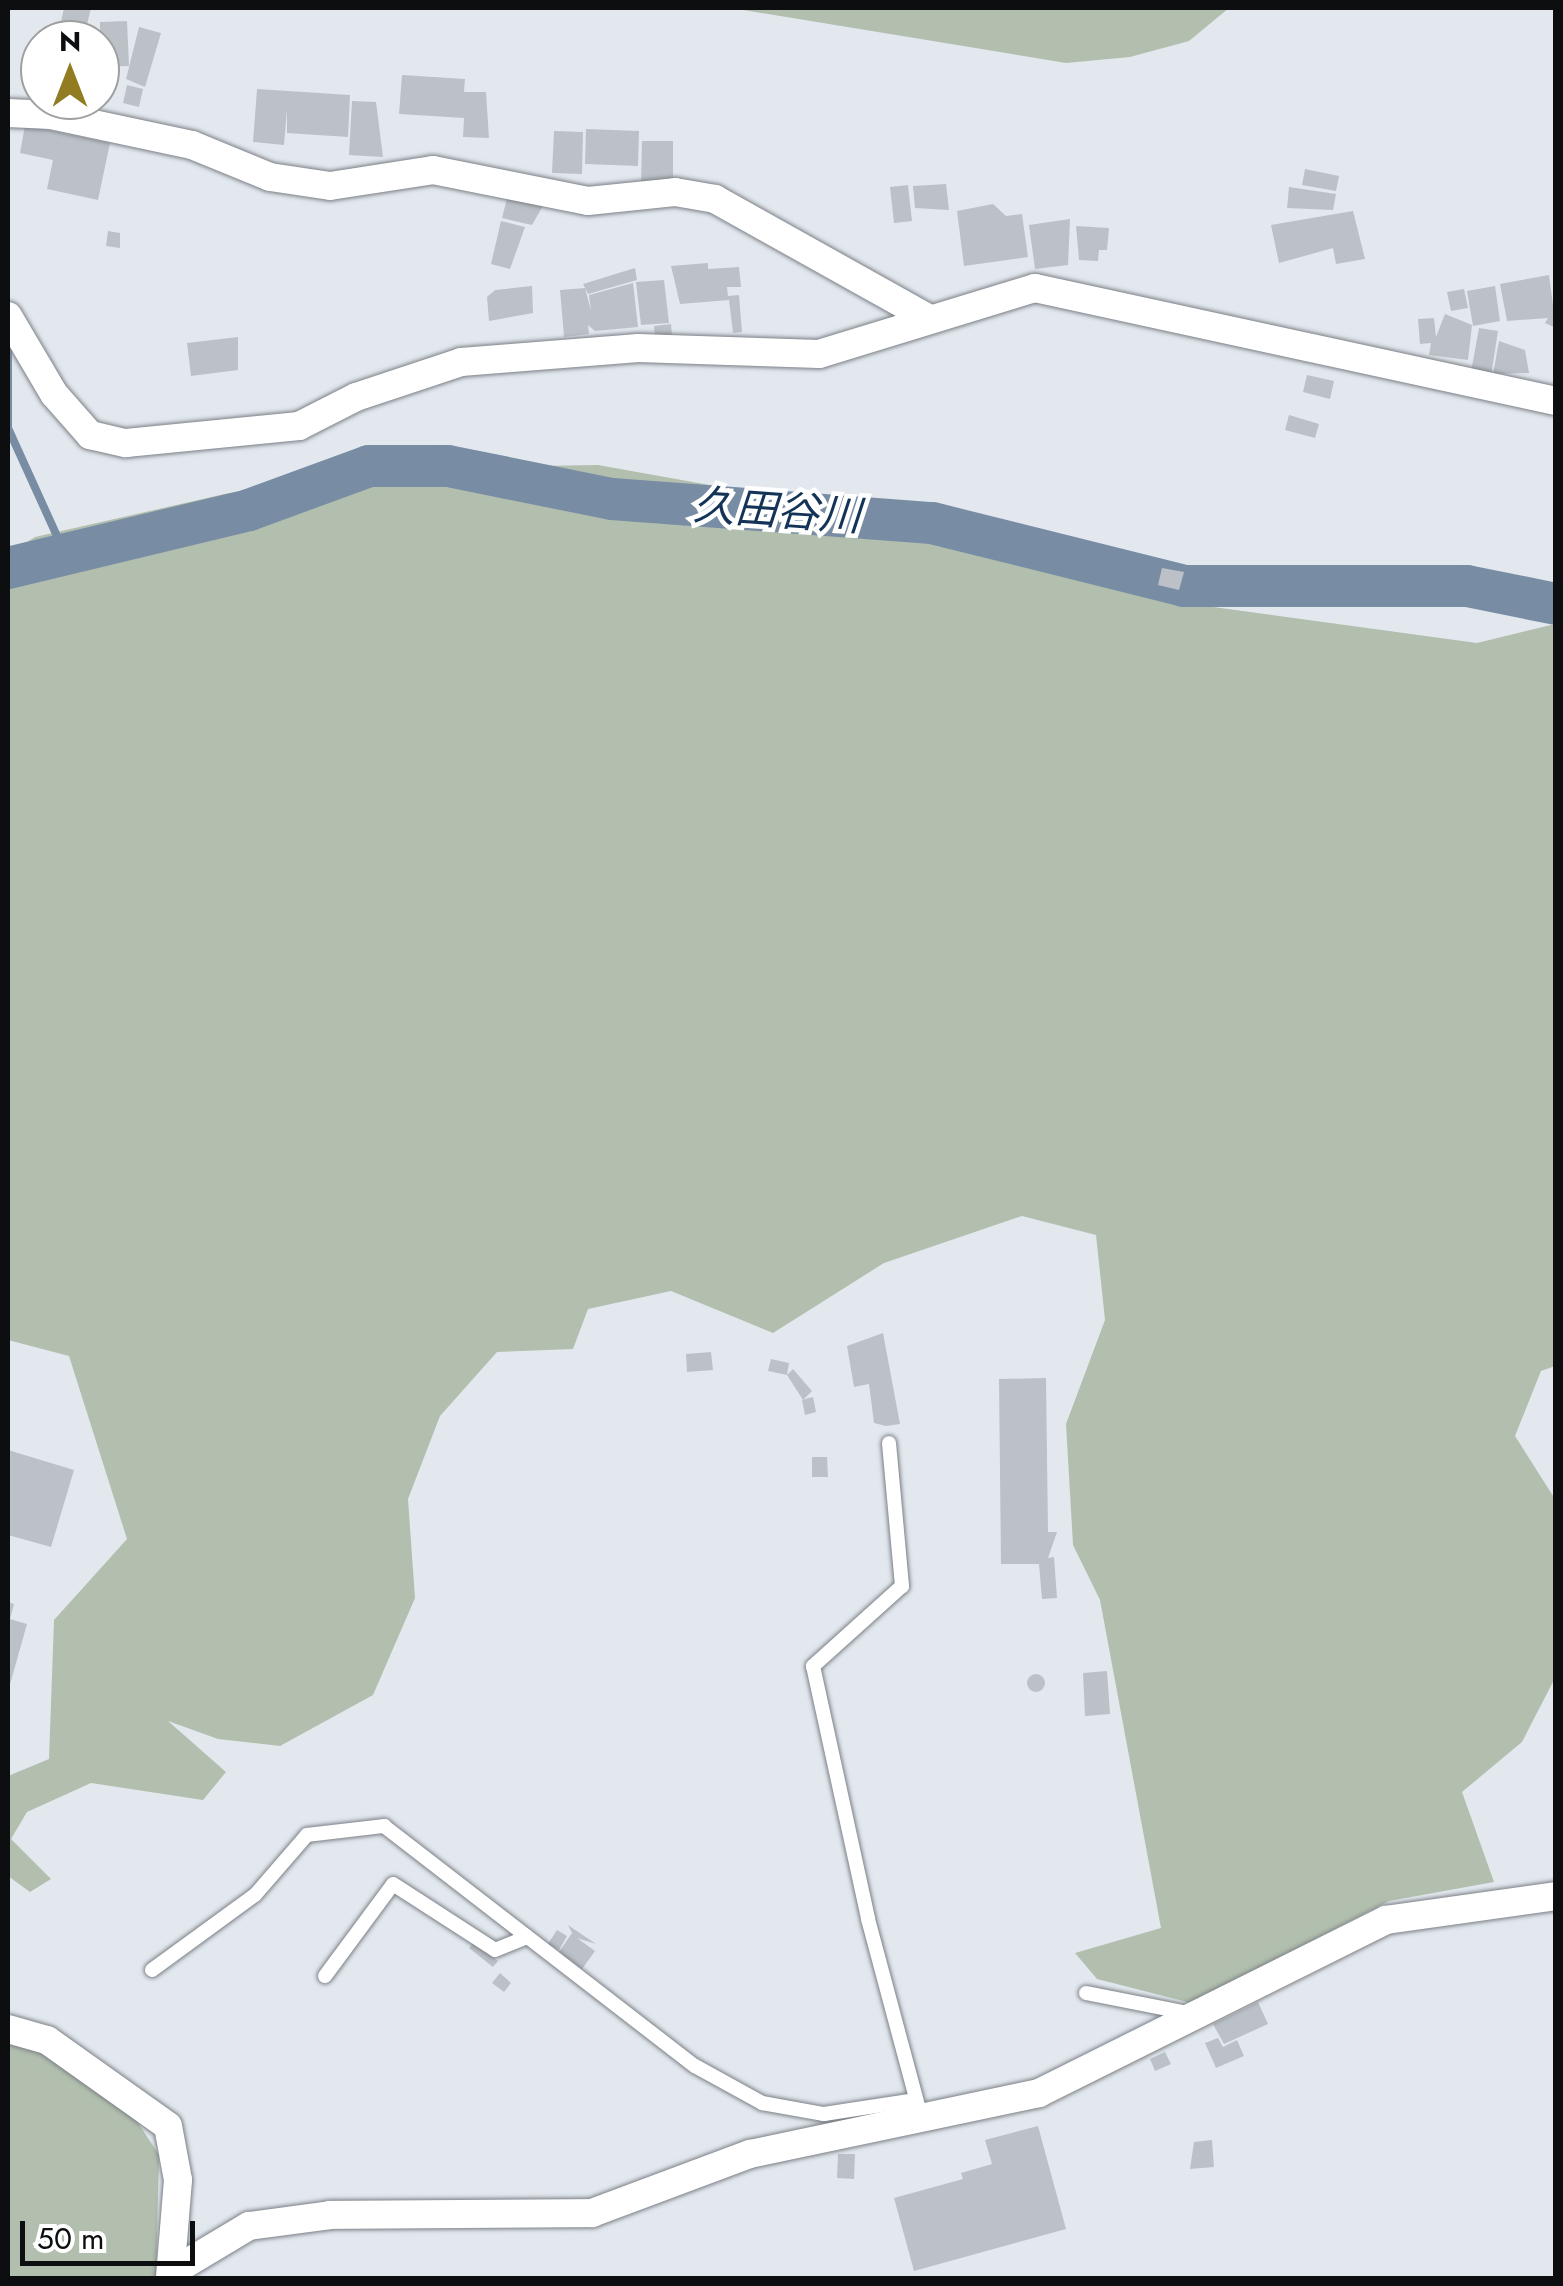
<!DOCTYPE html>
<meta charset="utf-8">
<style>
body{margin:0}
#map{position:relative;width:1563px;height:2286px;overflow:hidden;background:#e3e8ef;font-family:Jost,"Noto Sans JP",sans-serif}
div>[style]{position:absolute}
.green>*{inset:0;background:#b2bfae}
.stream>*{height:8px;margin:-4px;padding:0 4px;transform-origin:4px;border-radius:4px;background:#788da4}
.river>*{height:42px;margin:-21px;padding:0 21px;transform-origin:21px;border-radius:21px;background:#788da4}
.building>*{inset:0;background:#bcc1c8}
.round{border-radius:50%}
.roads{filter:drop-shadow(0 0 2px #7b8086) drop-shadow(0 0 2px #7b8086)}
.service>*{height:14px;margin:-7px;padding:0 7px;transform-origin:7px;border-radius:7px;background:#fff}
.minor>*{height:28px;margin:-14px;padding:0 14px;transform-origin:14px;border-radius:14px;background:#fff}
span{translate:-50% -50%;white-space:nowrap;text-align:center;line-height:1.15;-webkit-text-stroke:9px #fff;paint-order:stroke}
.water-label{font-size:42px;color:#133457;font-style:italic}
.frame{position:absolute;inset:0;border:10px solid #0c0e10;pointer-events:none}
.north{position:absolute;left:20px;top:20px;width:100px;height:100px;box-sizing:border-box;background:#fff;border:2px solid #9e9f9f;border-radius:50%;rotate:0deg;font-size:28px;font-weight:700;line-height:40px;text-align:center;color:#0c0e10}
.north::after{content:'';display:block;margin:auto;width:35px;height:45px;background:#927c22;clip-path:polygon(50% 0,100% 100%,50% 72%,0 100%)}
.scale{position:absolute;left:20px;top:2221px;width:175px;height:45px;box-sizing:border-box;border:5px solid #0c0e10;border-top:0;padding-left:12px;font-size:30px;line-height:35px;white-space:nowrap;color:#0c0e10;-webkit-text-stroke:8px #fff;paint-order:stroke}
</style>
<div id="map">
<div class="green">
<div style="clip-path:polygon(731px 8px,1229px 8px,1189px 41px,1130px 57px,1066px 63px)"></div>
<div style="clip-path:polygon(598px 465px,882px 516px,1199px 605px,1477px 643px,1555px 624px,1555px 1366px,1541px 1371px,1515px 1436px,1555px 1499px,1555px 1678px,1522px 1742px,1462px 1792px,1494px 1882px,1389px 1901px,1191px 2003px,1097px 1979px,1075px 1953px,1161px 1928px,1100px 1600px,1073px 1545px,1066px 1424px,1105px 1320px,1096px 1235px,1022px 1216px,884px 1263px,773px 1333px,671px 1291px,588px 1309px,573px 1349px,497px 1352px,440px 1416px,408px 1499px,415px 1598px,373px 1695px,280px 1746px,218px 1739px,168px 1721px,226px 1772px,203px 1800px,91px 1783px,27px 1812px,11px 1839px,51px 1879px,30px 1892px,8px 1876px,8px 1776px,49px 1759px,54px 1620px,127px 1539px,69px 1356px,8px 1340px,8px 554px,35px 537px,229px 493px,487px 467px)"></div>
<div style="clip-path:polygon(8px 2034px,51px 2052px,131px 2112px,159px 2155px,156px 2278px,8px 2278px)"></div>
</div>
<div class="stream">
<div style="left:8px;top:341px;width:85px;rotate:90deg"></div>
<div style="left:8px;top:428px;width:143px;rotate:65.6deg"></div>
</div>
<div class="river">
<div style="left:8px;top:568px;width:248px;rotate:-13.5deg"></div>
<div style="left:249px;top:510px;width:128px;rotate:-20.1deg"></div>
<div style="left:369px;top:466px;width:79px"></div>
<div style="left:448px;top:466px;width:167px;rotate:11.4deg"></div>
<div style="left:612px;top:499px;width:321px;rotate:4.3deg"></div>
<div style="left:932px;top:523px;width:260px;rotate:14deg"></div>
<div style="left:1184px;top:586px;width:283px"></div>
<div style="left:1467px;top:586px;width:91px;rotate:11.4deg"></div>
</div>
<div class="building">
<div style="clip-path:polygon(64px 8px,91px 8px,85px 33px,100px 33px,100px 22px,127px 21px,129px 66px,100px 67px,100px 40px,83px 40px,83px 31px,60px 26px)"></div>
<div style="clip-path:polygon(139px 27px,161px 33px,145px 87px,126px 79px)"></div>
<div style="clip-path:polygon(54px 29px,82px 36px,81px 40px,51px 40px)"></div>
<div style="clip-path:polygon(402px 75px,465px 79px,464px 92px,486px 92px,489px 138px,463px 137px,464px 118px,399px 114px)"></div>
<div style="clip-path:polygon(127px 85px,143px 89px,139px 107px,123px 103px)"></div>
<div style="clip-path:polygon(257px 89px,350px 95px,348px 137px,287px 133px,287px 109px,284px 145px,253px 142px)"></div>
<div style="clip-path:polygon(352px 101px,376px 102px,383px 157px,349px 155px)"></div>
<div style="clip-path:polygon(25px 125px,110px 143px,98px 200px,47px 189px,53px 160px,20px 153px)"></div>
<div style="clip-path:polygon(586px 129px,639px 131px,638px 166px,585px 164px)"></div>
<div style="clip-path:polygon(554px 131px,583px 132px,582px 174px,552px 173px)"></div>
<div style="clip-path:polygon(642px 141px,673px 141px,673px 184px,641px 183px)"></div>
<div style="clip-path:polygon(1305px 169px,1339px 176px,1336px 191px,1302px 185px)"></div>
<div style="clip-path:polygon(946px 184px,949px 210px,915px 208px,913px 186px)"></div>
<div style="clip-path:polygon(908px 185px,912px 221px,894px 223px,890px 187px)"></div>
<div style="clip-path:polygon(1289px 187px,1336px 194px,1333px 210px,1287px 208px)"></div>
<div style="clip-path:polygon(507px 198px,544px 204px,532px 225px,502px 218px)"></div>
<div style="clip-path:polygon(993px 204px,1006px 216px,1022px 214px,1028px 257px,964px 266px,957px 211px)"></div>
<div style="clip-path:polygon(1353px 211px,1365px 259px,1336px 264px,1333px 248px,1279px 263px,1271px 225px)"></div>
<div style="clip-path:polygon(1070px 219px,1068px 265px,1035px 269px,1029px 225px)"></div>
<div style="clip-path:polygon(501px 221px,525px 227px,510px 269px,491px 264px)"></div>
<div style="clip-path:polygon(1076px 226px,1109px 228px,1107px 250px,1099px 250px,1098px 261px,1079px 260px)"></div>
<div style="clip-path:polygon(108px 231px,120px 233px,120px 248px,106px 246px)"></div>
<div style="clip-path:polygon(708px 263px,708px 269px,739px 267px,741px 287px,727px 287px,728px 296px,739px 295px,742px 332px,733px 333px,729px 300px,680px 304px,671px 266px)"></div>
<div style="clip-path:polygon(635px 268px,637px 280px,588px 294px,583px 284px)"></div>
<div style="clip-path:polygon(1549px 275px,1556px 328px,1545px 323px,1548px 318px,1507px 321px,1500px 284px)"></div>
<div style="clip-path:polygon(664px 280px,669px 323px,641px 325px,636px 282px)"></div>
<div style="clip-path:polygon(633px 283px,638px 327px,595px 331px,588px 325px,589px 334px,564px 337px,560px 290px,585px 288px,591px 311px,589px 295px)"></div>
<div style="clip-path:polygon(532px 286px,533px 313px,489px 321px,487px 297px,495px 290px)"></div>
<div style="clip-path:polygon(1495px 286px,1500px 321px,1473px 326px,1467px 291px)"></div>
<div style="clip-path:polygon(1464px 289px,1468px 308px,1451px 311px,1447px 292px)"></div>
<div style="clip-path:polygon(1445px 314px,1472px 325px,1468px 360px,1429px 355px,1431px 343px,1420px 344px,1418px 319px,1434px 318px,1436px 337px)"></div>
<div style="clip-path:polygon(671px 324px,672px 336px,655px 338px,654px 326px)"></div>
<div style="clip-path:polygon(1479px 328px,1498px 331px,1491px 376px,1471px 372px)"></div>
<div style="clip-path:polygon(238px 337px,238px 370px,191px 376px,187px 343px)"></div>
<div style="clip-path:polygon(1499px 341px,1525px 350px,1529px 373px,1493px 374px)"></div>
<div style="clip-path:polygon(1307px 375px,1334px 381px,1330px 399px,1303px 392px)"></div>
<div style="clip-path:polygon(1289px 415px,1319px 424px,1315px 438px,1285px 430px)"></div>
<div style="clip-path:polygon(1162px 568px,1184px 572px,1179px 590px,1158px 585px)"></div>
<div style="clip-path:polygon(883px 1333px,900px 1424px,886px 1426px,874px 1423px,869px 1384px,854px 1387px,847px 1346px)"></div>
<div style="clip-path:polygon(711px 1352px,713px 1370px,687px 1372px,686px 1354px)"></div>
<div style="clip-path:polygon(771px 1359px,789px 1363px,787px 1375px,793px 1369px,812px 1391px,803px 1400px,787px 1375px,768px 1371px)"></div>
<div style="clip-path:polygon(1046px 1378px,1048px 1532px,1057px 1532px,1048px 1558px,1054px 1557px,1057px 1598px,1042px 1599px,1039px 1564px,1001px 1564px,999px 1379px)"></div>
<div style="clip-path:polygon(813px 1397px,816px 1412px,805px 1415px,802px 1400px)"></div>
<div style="clip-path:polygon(8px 1450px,74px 1470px,51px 1547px,8px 1535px)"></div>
<div style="clip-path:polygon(812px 1457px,827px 1457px,828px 1477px,812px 1477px)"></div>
<div style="clip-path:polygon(8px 1602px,14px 1604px,10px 1619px,27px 1624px,9px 1688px)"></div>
<div style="clip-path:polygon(1107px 1671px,1110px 1714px,1085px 1716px,1083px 1673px)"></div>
<div class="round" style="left:1027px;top:1674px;width:18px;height:18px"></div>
<div style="clip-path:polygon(568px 1925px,596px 1944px,577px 1938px,595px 1951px,582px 1969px,559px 1952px,572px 1933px)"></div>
<div style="clip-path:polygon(557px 1930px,567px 1936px,559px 1950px,548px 1944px)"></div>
<div style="clip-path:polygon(474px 1942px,498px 1961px,493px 1967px,469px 1948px)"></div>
<div style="clip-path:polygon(500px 1973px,511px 1983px,504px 1992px,492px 1983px)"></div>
<div style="clip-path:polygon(1258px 2002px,1268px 2024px,1224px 2044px,1213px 2024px)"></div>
<div style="clip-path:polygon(1218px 2038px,1223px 2047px,1237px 2040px,1244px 2056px,1216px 2068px,1205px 2043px)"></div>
<div style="clip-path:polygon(1165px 2052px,1171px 2064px,1155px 2071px,1150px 2059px)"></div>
<div style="clip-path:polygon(1038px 2126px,1066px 2229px,914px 2271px,894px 2198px,963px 2179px,961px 2173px,992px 2164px,985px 2140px)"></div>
<div style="clip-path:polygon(1212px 2140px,1214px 2167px,1190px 2169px,1194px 2142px)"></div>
<div style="clip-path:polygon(838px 2154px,855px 2154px,854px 2179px,837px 2178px)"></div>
</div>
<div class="roads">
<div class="service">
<div style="left:889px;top:1443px;width:144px;rotate:84.8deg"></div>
<div style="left:902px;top:1586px;width:120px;rotate:138deg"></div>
<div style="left:813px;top:1666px;width:259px;rotate:77.7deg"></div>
<div style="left:868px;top:1919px;width:194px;rotate:75deg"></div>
<div style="left:152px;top:1970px;width:127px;rotate:-36.1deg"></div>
<div style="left:255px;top:1895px;width:79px;rotate:-49.1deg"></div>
<div style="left:307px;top:1835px;width:78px;rotate:-6.7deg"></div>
<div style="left:384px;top:1826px;width:393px;rotate:37.7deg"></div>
<div style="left:695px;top:2066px;width:77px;rotate:28.9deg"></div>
<div style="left:762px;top:2103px;width:63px;rotate:10.1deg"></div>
<div style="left:824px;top:2114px;width:93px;rotate:-8.7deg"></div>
<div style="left:325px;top:1976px;width:114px;rotate:-53.5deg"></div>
<div style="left:393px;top:1884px;width:121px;rotate:32.9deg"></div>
<div style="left:495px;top:1950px;width:32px;rotate:-22deg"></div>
<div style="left:1086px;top:1993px;width:109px;rotate:11.1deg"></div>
</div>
<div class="minor">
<div style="left:8px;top:113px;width:43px;rotate:2.7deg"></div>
<div style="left:51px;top:115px;width:144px;rotate:12deg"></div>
<div style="left:192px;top:145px;width:84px;rotate:22.3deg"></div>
<div style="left:270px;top:177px;width:61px;rotate:8.5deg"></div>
<div style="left:330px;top:186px;width:104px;rotate:-8.8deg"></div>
<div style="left:433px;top:170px;width:158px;rotate:11.3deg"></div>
<div style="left:588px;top:201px;width:87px;rotate:-5.9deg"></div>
<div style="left:675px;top:192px;width:41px;rotate:9.9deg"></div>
<div style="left:715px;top:199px;width:244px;rotate:29.2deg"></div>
<div style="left:8px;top:316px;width:91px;rotate:59.5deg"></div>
<div style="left:54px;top:394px;width:55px;rotate:48.7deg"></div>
<div style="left:90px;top:435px;width:37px;rotate:13deg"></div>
<div style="left:126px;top:443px;width:174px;rotate:-5.6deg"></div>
<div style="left:299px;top:426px;width:64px;rotate:-27deg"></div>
<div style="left:356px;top:397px;width:111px;rotate:-18.4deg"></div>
<div style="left:461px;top:362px;width:178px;rotate:-4.5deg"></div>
<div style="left:638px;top:348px;width:181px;rotate:1.9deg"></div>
<div style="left:819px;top:354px;width:226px;rotate:-17deg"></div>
<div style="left:1035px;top:288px;width:533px;rotate:12.24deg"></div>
<div style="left:8px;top:2029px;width:41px;rotate:15.8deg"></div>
<div style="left:47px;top:2040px;width:148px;rotate:35.4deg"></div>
<div style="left:168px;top:2126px;width:55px;rotate:79.5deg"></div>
<div style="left:178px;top:2180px;width:98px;rotate:94.7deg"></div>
<div style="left:172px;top:2272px;width:90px;rotate:-30.9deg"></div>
<div style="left:249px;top:2226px;width:82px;rotate:-7.7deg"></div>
<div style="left:330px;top:2215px;width:262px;rotate:-0.4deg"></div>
<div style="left:592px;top:2213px;width:169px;rotate:-20.5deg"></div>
<div style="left:750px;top:2154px;width:295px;rotate:-11.9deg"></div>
<div style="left:1039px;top:2093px;width:388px;rotate:-26.5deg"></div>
<div style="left:1386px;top:1920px;width:172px;rotate:-8deg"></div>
</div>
</div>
<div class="water-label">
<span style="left:777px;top:511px;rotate:4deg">久田谷川</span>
</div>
<div class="frame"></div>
<div class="north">N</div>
<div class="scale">50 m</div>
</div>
